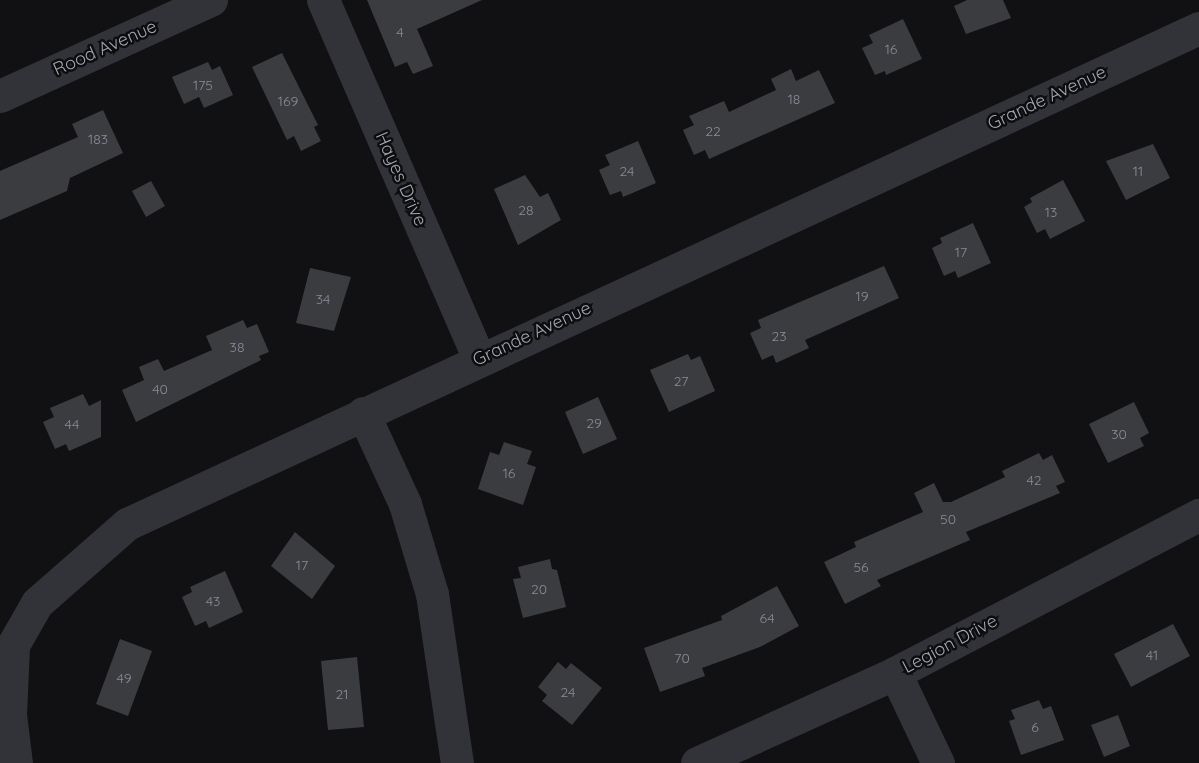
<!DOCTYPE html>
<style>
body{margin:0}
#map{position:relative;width:1199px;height:763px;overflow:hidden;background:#111113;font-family:Quicksand,sans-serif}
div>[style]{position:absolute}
.building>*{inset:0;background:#3b3c40}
.minor>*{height:33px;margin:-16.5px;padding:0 16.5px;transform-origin:16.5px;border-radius:16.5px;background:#323338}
span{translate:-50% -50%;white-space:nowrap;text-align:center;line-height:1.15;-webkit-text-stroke:5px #0d0d0e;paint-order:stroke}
.number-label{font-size:14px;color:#888c97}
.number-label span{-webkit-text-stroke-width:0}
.street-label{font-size:18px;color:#a2a7b4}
</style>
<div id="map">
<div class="building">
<div style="clip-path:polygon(367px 0,482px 0,417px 29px,433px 66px,413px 74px,407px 62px,395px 67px)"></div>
<div style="clip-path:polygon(967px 0,1003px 0,1011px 18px,966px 34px,954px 6px)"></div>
<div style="clip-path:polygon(903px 19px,922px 59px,886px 75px,885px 71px,875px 75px,862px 48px,873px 43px,869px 35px)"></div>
<div style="clip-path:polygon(282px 53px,318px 125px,314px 127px,321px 141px,301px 151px,294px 136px,287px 140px,252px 67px)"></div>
<div style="clip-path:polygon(208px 62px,212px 70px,220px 66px,233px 95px,204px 108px,199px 97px,184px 104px,172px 77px)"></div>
<div style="clip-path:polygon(791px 69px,796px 81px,819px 70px,835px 103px,709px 159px,705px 150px,694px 155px,683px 130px,694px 125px,689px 116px,724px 101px,729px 112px,776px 90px,771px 79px)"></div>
<div style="clip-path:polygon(103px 110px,123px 153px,70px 178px,67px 191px,0 220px,0 171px,78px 137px,72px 124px)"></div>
<div style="clip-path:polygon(638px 141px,656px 183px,623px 197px,621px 191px,610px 195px,599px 170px,610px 165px,605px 155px)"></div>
<div style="clip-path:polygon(1153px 144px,1170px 178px,1126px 200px,1106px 161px)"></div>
<div style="clip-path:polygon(525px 175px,540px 197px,548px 193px,561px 220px,518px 245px,494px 189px)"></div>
<div style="clip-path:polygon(1063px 180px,1085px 221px,1050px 239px,1045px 229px,1037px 233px,1024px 207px,1032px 202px,1030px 198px)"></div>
<div style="clip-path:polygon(151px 181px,165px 206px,146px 217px,132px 191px)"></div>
<div style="clip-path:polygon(973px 223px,991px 263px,958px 278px,955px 271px,944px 276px,932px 248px,942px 243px,940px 238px)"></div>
<div style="clip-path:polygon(884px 266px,899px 298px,805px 340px,809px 348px,776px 363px,773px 355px,762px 360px,750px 333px,761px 328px,758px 320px)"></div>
<div style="clip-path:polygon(310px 268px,351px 277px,334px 331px,296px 323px)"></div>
<div style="clip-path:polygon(243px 320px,247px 328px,257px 324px,269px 352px,259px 356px,261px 360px,136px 422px,122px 390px,144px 380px,139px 367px,158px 359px,164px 371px,212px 350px,206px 336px)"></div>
<div style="clip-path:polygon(688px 354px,691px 360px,700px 356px,715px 391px,669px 412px,650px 370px)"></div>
<div style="clip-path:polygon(83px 394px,89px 406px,101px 400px,101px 437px,69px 451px,66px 444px,55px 449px,43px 422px,54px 417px,50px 408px)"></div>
<div style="clip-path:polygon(598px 397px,617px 439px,583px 454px,565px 412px)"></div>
<div style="clip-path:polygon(1134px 402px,1149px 433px,1140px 438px,1144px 446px,1108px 463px,1089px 424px)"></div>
<div style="clip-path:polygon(504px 442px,532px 451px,527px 464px,536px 467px,523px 505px,478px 489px,490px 452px,499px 455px)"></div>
<div style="clip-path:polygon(1039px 453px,1043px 460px,1052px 455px,1065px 482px,1056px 486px,1060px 493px,966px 532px,970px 540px,877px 580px,881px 586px,845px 604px,824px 562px,856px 547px,854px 542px,923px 512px,914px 493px,934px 483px,943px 502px,951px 502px,1005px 477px,1002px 471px)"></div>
<div style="clip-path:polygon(295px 532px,335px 566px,312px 599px,271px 566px)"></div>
<div style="clip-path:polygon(550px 559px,552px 569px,557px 570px,566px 607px,523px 618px,513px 579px,521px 578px,518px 567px)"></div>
<div style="clip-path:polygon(225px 571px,243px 612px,209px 628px,206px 621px,195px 626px,182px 597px,192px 592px,190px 587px)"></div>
<div style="clip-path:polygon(777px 586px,799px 626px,760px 647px,702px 668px,705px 676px,660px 692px,644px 648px,722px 620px,721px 616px)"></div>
<div style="clip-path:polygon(1173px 624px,1190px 656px,1131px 687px,1114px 654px)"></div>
<div style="clip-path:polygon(120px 639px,152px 651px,128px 716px,96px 704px)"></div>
<div style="clip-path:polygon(357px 657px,364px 727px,328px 730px,321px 661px)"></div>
<div style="clip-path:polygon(558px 662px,566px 669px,571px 663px,602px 688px,572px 725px,542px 701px,547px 695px,538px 687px)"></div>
<div style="clip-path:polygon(1039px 700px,1043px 709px,1051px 706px,1064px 740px,1021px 755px,1009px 721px,1015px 719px,1011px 710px)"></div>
<div style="clip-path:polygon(1118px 715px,1130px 746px,1104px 757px,1091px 725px)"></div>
</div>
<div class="minor">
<div style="left:323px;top:0;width:391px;rotate:66.5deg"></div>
<div style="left:0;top:96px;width:232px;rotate:-24.5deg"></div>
<div style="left:363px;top:413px;width:100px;rotate:65.2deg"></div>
<div style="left:405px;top:504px;width:94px;rotate:73.3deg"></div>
<div style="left:432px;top:594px;width:171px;rotate:81.6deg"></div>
<div style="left:895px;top:673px;width:100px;rotate:64.5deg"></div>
<div style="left:16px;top:763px;width:48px;rotate:-97.1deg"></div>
<div style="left:10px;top:715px;width:70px;rotate:-87.5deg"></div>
<div style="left:13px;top:645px;width:48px;rotate:-60.3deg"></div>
<div style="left:37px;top:603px;width:120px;rotate:-41.3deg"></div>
<div style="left:127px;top:524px;width:1181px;rotate:-24.83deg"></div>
<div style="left:697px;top:763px;width:217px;rotate:-24.4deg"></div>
<div style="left:895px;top:673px;width:343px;rotate:-27.5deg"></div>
</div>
<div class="number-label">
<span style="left:400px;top:32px">4</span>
<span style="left:891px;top:49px">16</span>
<span style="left:203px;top:85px">175</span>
<span style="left:794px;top:99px">18</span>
<span style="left:288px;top:101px">169</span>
<span style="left:713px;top:131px">22</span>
<span style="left:98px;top:139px">183</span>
<span style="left:627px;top:171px">24</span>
<span style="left:1138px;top:171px">11</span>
<span style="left:526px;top:210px">28</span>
<span style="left:1051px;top:212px">13</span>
<span style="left:961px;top:252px">17</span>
<span style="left:862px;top:296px">19</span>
<span style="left:323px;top:299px">34</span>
<span style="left:779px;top:336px">23</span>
<span style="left:237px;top:347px">38</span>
<span style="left:681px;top:381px">27</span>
<span style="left:160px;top:389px">40</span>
<span style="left:594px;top:423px">29</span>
<span style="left:72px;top:424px">44</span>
<span style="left:1119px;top:434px">30</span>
<span style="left:509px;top:473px">16</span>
<span style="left:1034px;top:480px">42</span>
<span style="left:948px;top:519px">50</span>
<span style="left:302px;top:565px">17</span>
<span style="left:861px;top:567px">56</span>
<span style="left:539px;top:589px">20</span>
<span style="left:213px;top:601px">43</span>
<span style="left:767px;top:618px">64</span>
<span style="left:1152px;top:655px">41</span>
<span style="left:682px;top:658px">70</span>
<span style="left:124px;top:678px">49</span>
<span style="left:568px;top:692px">24</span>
<span style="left:342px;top:694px">21</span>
<span style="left:1035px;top:727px">6</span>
</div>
<div class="street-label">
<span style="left:105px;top:48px;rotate:-24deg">Rood Avenue</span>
<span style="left:1047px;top:98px;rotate:-25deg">Grande Avenue</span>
<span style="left:401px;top:179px;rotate:66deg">Hayes Drive</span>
<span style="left:532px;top:334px;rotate:-25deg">Grande Avenue</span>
<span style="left:950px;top:644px;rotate:-28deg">Legion Drive</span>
</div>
</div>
